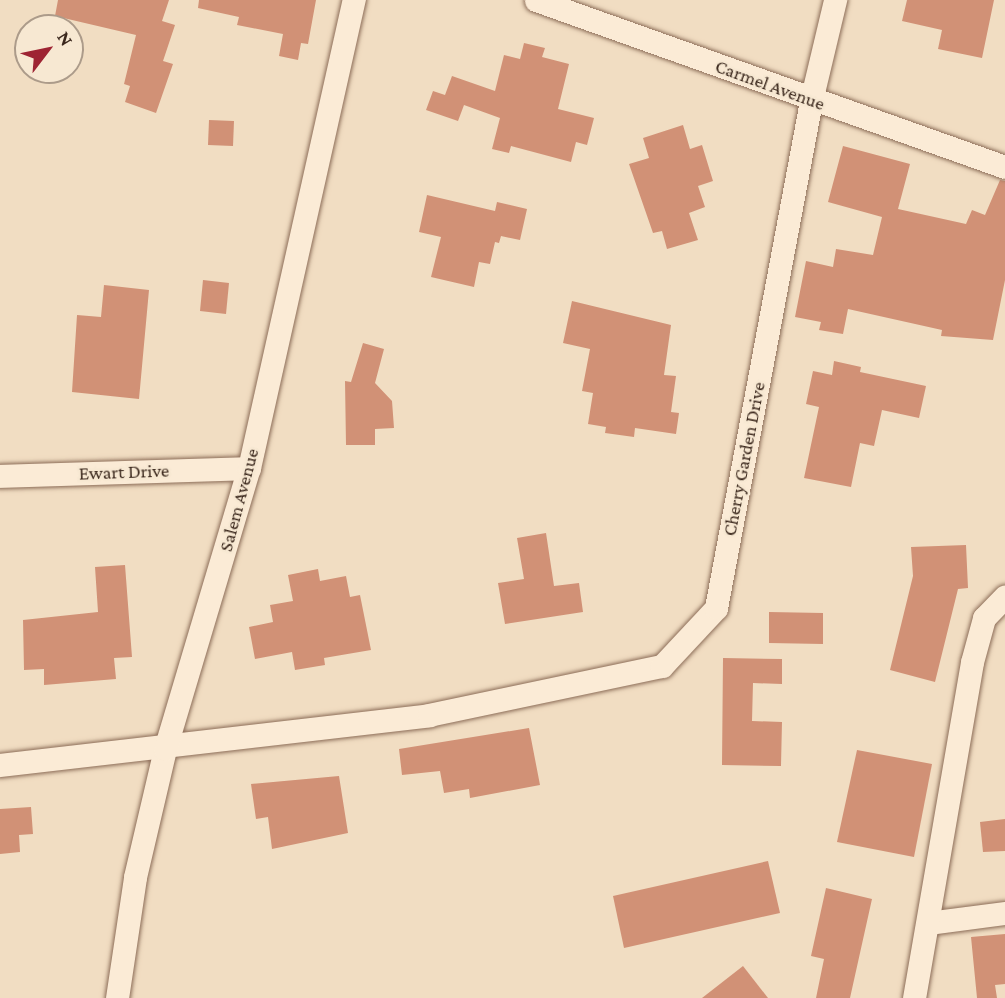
<!DOCTYPE html>
<style>
body{margin:0}
#map{position:relative;width:1005px;height:998px;overflow:hidden;background:#f1ddc2;font-family:"Crimson Pro",serif}
div>[style]{position:absolute}
.building>*{inset:0;background:#d19176}
.roads{filter:drop-shadow(0 0 2px #8c6d58) drop-shadow(0 0 2px #8c6d58)}
.minor>*{height:23px;margin:-11.5px;padding:0 11.5px;transform-origin:11.5px;border-radius:11.5px;background:#fbebd6}
span{translate:-50% -50%;white-space:nowrap;text-align:center;line-height:1.15;-webkit-text-stroke:5px #f7e8d2;paint-order:stroke}
.street-label{font-size:19px;color:#3b281d}
.north{position:absolute;left:14px;top:14px;width:70px;height:70px;box-sizing:border-box;background:#f7e8d2;border:2px solid #ac9b8a;border-radius:50%;rotate:58deg;font-size:19px;font-weight:700;line-height:28px;text-align:center;color:#3b281d}
.north::after{content:'';display:block;margin:auto;width:24px;height:32px;background:#9e2433;clip-path:polygon(50% 0,100% 100%,50% 72%,0 100%)}
</style>
<div id="map">
<div class="building">
<div style="clip-path:polygon(58px 0,169px 0,162px 21px,175px 25px,163px 61px,173px 64px,156px 113px,125px 102px,130px 86px,124px 84px,136px 35px,55px 16px)"></div>
<div style="clip-path:polygon(199px 0,316px 0,308px 44px,301px 43px,298px 60px,279px 56px,283px 34px,237px 25px,239px 17px,198px 8px)"></div>
<div style="clip-path:polygon(907px 0,994px 0,982px 58px,938px 49px,942px 30px,902px 21px)"></div>
<div style="clip-path:polygon(524px 43px,545px 48px,542px 57px,569px 64px,558px 109px,594px 118px,587px 145px,576px 142px,571px 162px,511px 146px,509px 153px,492px 149px,500px 118px,464px 105px,458px 121px,426px 110px,433px 91px,445px 95px,452px 76px,495px 91px,504px 55px,520px 59px)"></div>
<div style="clip-path:polygon(209px 120px,234px 121px,233px 146px,208px 145px)"></div>
<div style="clip-path:polygon(683px 125px,690px 149px,702px 145px,713px 181px,698px 186px,705px 207px,689px 213px,698px 240px,667px 249px,662px 231px,653px 233px,629px 164px,649px 158px,643px 138px)"></div>
<div style="clip-path:polygon(843px 146px,910px 164px,898px 209px,966px 224px,972px 210px,985px 215px,1000px 180px,1005px 181px,1005px 280px,993px 340px,941px 336px,942px 330px,848px 309px,843px 334px,819px 330px,821px 322px,795px 317px,806px 261px,833px 267px,836px 249px,873px 255px,882px 217px,828px 202px)"></div>
<div style="clip-path:polygon(427px 195px,495px 211px,497px 202px,527px 209px,520px 240px,501px 236px,499px 243px,495px 242px,490px 264px,479px 262px,474px 287px,431px 277px,441px 237px,419px 232px)"></div>
<div style="clip-path:polygon(203px 280px,229px 283px,226px 314px,200px 311px)"></div>
<div style="clip-path:polygon(104px 285px,149px 290px,139px 399px,72px 392px,77px 315px,101px 317px)"></div>
<div style="clip-path:polygon(572px 301px,671px 325px,664px 375px,676px 376px,671px 412px,679px 413px,676px 434px,635px 428px,634px 437px,605px 433px,606px 427px,588px 424px,593px 393px,582px 391px,590px 349px,563px 343px)"></div>
<div style="clip-path:polygon(363px 343px,384px 349px,375px 383px,392px 401px,394px 428px,375px 429px,375px 445px,346px 445px,345px 381px,351px 382px)"></div>
<div style="clip-path:polygon(834px 361px,861px 367px,860px 372px,926px 386px,919px 418px,882px 410px,874px 446px,860px 443px,851px 487px,804px 478px,819px 407px,806px 404px,813px 371px,832px 375px)"></div>
<div style="clip-path:polygon(546px 533px,554px 586px,579px 583px,583px 612px,505px 624px,498px 583px,524px 579px,517px 538px)"></div>
<div style="clip-path:polygon(966px 545px,968px 588px,958px 589px,935px 682px,890px 670px,913px 576px,911px 547px)"></div>
<div style="clip-path:polygon(125px 565px,132px 657px,114px 658px,116px 679px,44px 685px,44px 669px,24px 670px,23px 620px,98px 612px,95px 567px)"></div>
<div style="clip-path:polygon(318px 569px,320px 581px,346px 576px,350px 597px,360px 595px,371px 650px,324px 658px,325px 665px,295px 670px,292px 652px,255px 659px,249px 627px,273px 622px,270px 605px,293px 601px,288px 575px)"></div>
<div style="clip-path:polygon(769px 612px,823px 613px,823px 644px,769px 643px)"></div>
<div style="clip-path:polygon(723px 658px,782px 659px,782px 684px,753px 683px,752px 721px,782px 722px,781px 766px,722px 765px)"></div>
<div style="clip-path:polygon(529px 728px,540px 785px,470px 798px,469px 789px,444px 793px,440px 771px,402px 775px,399px 749px)"></div>
<div style="clip-path:polygon(857px 750px,932px 764px,914px 857px,837px 842px)"></div>
<div style="clip-path:polygon(339px 776px,348px 833px,272px 849px,268px 817px,256px 819px,251px 784px)"></div>
<div style="clip-path:polygon(31px 807px,33px 834px,19px 835px,20px 852px,0 854px,0 809px)"></div>
<div style="clip-path:polygon(1005px 819px,1005px 851px,983px 852px,980px 822px)"></div>
<div style="clip-path:polygon(768px 861px,780px 913px,624px 948px,613px 896px)"></div>
<div style="clip-path:polygon(826px 888px,872px 899px,850px 998px,816px 998px,824px 959px,811px 956px)"></div>
<div style="clip-path:polygon(1005px 934px,1005px 984px,995px 985px,997px 998px,977px 998px,971px 937px)"></div>
<div style="clip-path:polygon(743px 966px,768px 998px,702px 998px)"></div>
</div>
<div class="roads">
<div class="minor">
<div style="left:536px;top:0;width:498px;rotate:19.6deg"></div>
<div style="left:0;top:476px;width:249px;rotate:-1.8deg"></div>
<div style="left:0;top:765px;width:432px;rotate:-6.6deg"></div>
<div style="left:429px;top:715px;width:238px;rotate:-11.9deg"></div>
<div style="left:662px;top:666px;width:79px;rotate:-47deg"></div>
<div style="left:716px;top:608px;width:516px;rotate:-79.39deg"></div>
<div style="left:811px;top:101px;width:104px;rotate:-76.6deg"></div>
<div style="left:928px;top:923px;width:78px;rotate:-7.4deg"></div>
<div style="left:117px;top:998px;width:122px;rotate:-81.5deg"></div>
<div style="left:135px;top:877px;width:131px;rotate:-76.8deg"></div>
<div style="left:165px;top:749px;width:293px;rotate:-73.4deg"></div>
<div style="left:249px;top:468px;width:480px;rotate:-77.4deg"></div>
<div style="left:914px;top:998px;width:341px;rotate:-80.2deg"></div>
<div style="left:972px;top:662px;width:46px;rotate:-74.7deg"></div>
<div style="left:984px;top:618px;width:30px;rotate:-46deg"></div>
</div>
</div>
<div class="street-label">
<span style="left:770px;top:85px;rotate:20deg">Carmel Avenue</span>
<span style="left:744px;top:459px;rotate:-79deg">Cherry Garden Drive</span>
<span style="left:124px;top:472px;rotate:-2deg">Ewart Drive</span>
<span style="left:239px;top:500px;rotate:-75deg">Salem Avenue</span>
</div>
<div class="north">N</div>
</div>
